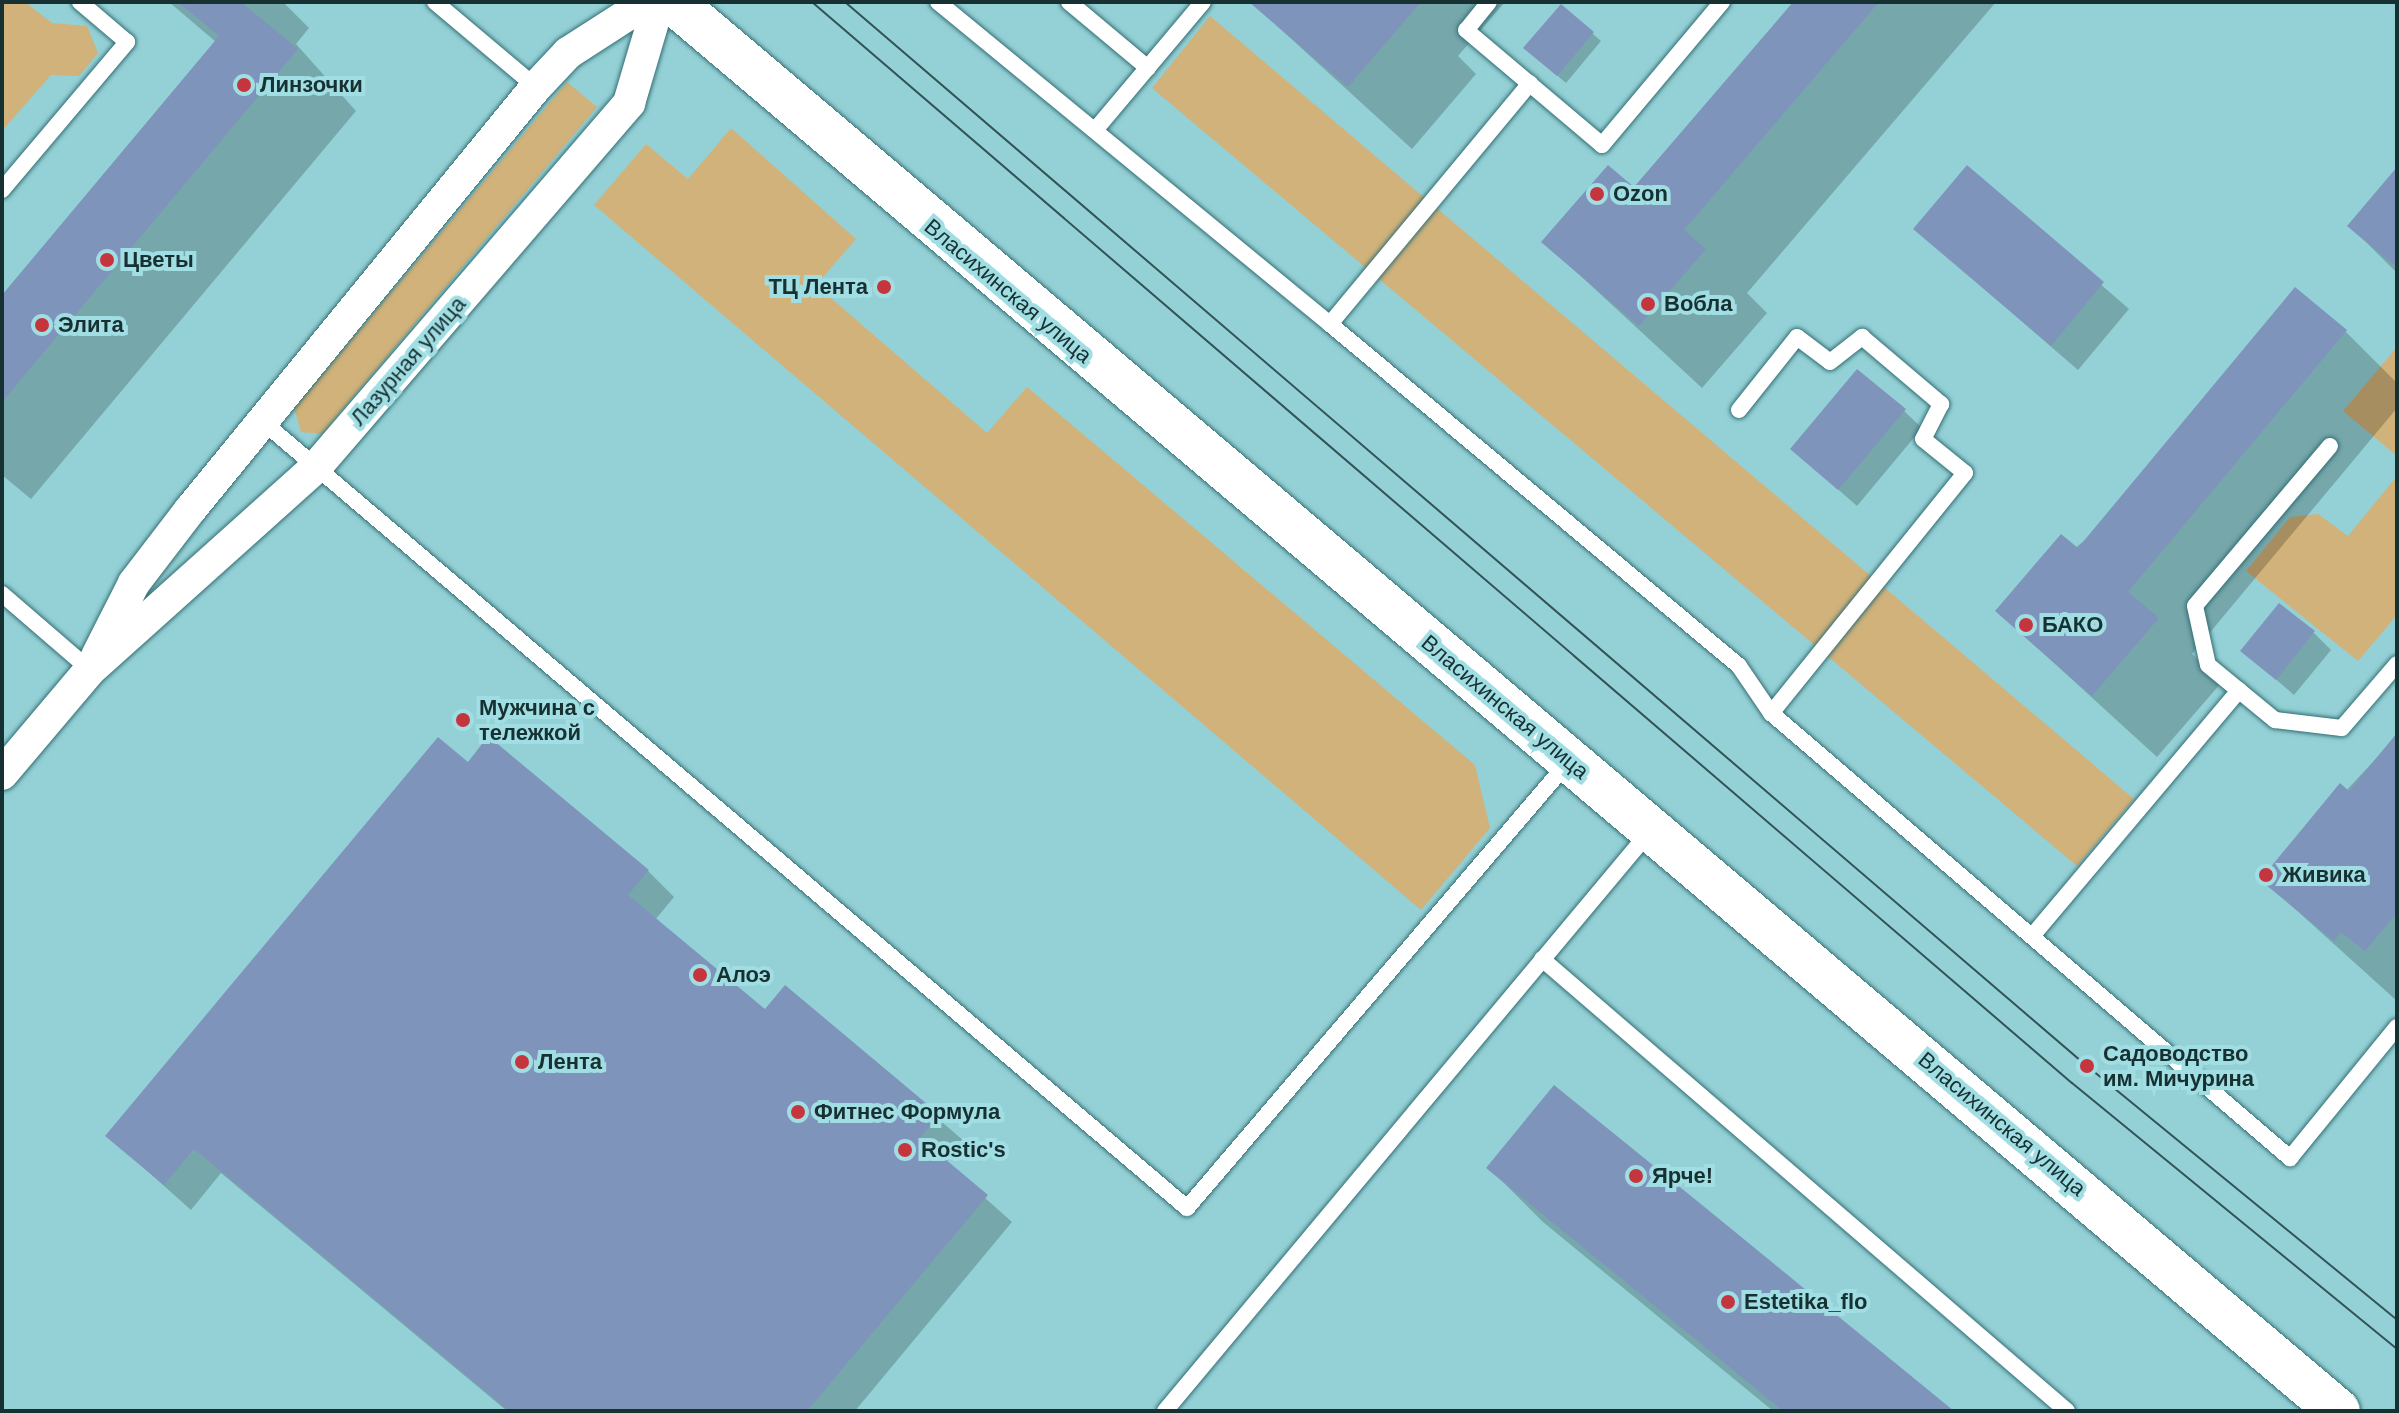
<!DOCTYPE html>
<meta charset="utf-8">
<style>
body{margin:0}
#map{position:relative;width:2399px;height:1413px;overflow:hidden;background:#94d1d6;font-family:Helvetica,sans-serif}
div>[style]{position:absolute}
.green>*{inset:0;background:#d1b27a}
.shadow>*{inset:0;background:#0003}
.building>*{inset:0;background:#7f94bb}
.roads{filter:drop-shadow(0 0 2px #336f74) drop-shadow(0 0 2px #336f74)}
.lane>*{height:16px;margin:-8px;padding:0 8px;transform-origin:8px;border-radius:8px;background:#fff}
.street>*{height:32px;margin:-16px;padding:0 16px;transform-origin:16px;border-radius:16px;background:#fff}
.highway>*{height:44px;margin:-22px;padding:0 22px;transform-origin:22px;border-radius:22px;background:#fff}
.tram>*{height:2px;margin:-1px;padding:0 1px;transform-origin:1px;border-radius:1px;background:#325356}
.dots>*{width:22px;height:22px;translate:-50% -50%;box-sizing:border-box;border:4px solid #a1dee3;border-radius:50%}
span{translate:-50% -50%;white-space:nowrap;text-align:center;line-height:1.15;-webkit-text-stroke:8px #a1dee3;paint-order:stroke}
.poi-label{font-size:22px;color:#173032;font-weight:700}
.left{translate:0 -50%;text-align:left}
.right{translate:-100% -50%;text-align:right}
.street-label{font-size:22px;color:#173032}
.frame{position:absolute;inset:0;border:4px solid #173032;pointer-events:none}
</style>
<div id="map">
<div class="green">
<div style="clip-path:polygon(2px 2px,25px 2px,52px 23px,87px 26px,98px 53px,79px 76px,51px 75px,2px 131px)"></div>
<div style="clip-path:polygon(1210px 16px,2134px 799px,2077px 866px,1152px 88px)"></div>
<div style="clip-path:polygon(567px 82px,597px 107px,322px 434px,301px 432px,294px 408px)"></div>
<div style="clip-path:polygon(731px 128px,856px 239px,816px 285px,987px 433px,1027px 387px,1475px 765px,1490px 828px,1421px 910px,594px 205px,646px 144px,688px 179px)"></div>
<div style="clip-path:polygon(2397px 347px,2397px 456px,2343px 411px)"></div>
<div style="clip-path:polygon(2397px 476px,2397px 615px,2358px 661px,2246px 571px,2290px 517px,2318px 514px,2348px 536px)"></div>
</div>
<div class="shadow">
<div style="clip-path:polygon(169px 2px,283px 2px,309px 28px,296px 44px,356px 111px,31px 499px,2px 475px,2px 298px,216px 42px)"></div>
<div style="clip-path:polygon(1505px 2px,1458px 56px,1476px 74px,1412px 149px,1252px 3px)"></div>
<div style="clip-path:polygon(1796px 2px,1996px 2px,1747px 293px,1767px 313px,1702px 388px,1544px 242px,1634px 190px)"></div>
<div style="clip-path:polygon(1561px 6px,1601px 41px,1566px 83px,1534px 56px)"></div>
<div style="clip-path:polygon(1967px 168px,2129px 309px,2078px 370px,1915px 229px)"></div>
<div style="clip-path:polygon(2397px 174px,2397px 273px,2350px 226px)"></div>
<div style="clip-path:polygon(2345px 331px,2397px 383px,2397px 408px,2192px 654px,2221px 683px,2157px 757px,1997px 611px)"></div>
<div style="clip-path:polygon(1904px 411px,1922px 428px,1857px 506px,1792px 449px)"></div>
<div style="clip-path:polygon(2314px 633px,2331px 650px,2294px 695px,2243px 651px)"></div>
<div style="clip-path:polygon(2397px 736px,2397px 1001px,2263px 880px)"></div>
<div style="clip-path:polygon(468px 764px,648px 871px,674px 897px,655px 920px,765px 1012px,785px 988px,964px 1141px,946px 1163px,1012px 1222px,855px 1411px,507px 1411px,221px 1173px,191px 1210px,108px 1136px)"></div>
<div style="clip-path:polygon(1489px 1168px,1951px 1411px,1773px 1411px,1543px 1222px)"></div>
</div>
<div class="building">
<div style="clip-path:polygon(178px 2px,241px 2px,298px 49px,2px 402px,2px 295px,219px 36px)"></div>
<div style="clip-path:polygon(1249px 2px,1421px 2px,1348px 87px)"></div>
<div style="clip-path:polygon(1793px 2px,1879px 2px,1684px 230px,1706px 249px,1639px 326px,1541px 242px,1608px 165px,1634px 187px)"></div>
<div style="clip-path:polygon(1561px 4px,1594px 32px,1557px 76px,1523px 48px)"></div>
<div style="clip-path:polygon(1967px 165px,2104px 282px,2051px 346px,1913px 229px)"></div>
<div style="clip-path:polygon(2397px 167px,2397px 268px,2347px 226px)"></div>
<div style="clip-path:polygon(2295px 287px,2347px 330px,2128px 592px,2159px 618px,2092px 696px,1995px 611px,2061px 534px,2078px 548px)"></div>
<div style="clip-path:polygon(1857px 369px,1906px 409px,1838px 490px,1790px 449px)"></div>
<div style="clip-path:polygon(2279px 603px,2315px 631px,2276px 680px,2240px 651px)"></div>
<div style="clip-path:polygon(2397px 733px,2397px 913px,2365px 951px,2341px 932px,2334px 941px,2260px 880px,2340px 783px,2349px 791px)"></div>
<div style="clip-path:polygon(488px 736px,649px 870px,628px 895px,765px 1009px,785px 985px,939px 1114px,920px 1138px,988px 1195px,807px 1411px,509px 1411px,194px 1149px,164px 1185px,105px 1136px,438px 737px,468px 762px)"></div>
<div style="clip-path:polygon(1554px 1085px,1707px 1209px,1954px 1411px,1783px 1411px,1486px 1168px)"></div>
</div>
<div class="roads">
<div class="lane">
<div style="left:435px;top:2px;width:132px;rotate:40.1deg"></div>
<div style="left:938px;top:2px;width:507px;rotate:39.4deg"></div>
<div style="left:1330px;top:324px;width:313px;rotate:-50.3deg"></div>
<div style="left:1069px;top:2px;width:103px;rotate:39.9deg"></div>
<div style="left:1489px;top:2px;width:36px;rotate:129deg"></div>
<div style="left:1466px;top:30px;width:178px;rotate:40.2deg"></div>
<div style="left:1602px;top:145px;width:187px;rotate:-50deg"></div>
<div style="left:1096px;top:129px;width:166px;rotate:-49.9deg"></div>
<div style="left:2px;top:190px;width:194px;rotate:-49.8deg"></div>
<div style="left:127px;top:42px;width:62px;rotate:-139.6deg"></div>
<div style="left:1330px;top:324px;width:533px;rotate:39.9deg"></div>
<div style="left:1739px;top:666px;width:57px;rotate:55.8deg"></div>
<div style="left:1771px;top:713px;width:684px;rotate:40.61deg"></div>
<div style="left:2290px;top:1158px;width:169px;rotate:-50.8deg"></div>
<div style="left:1739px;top:410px;width:93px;rotate:-51.5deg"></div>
<div style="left:1797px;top:337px;width:41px;rotate:37.1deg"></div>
<div style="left:1830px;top:362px;width:41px;rotate:-38deg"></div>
<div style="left:1862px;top:337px;width:104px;rotate:40.3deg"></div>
<div style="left:1941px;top:404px;width:39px;rotate:117deg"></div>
<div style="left:1923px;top:439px;width:54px;rotate:39deg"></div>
<div style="left:1965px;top:473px;width:309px;rotate:128.9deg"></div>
<div style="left:262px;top:421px;width:1214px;rotate:40.39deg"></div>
<div style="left:1187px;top:1208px;width:588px;rotate:-49.48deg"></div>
<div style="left:2330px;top:446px;width:209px;rotate:130.2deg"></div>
<div style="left:2195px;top:606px;width:60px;rotate:77.6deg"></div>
<div style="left:2208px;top:665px;width:87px;rotate:39.4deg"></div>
<div style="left:2275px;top:720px;width:67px;rotate:6.8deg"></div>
<div style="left:2342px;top:728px;width:84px;rotate:-49.3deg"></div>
<div style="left:2px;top:594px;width:116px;rotate:40.8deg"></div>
<div style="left:2033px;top:935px;width:320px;rotate:-49.9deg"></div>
<div style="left:1542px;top:959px;width:693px;rotate:40.73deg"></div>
<div style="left:1165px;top:1411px;width:756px;rotate:-50.1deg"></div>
</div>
<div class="street">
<div style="left:97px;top:656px;width:82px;rotate:-63.1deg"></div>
<div style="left:134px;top:583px;width:92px;rotate:-52.5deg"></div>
<div style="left:190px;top:510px;width:546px;rotate:-50.72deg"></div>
<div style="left:536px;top:87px;width:47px;rotate:-46.7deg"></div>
<div style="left:568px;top:53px;width:94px;rotate:-32.8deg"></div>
<div style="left:2px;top:774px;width:136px;rotate:-49.8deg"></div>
<div style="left:90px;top:670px;width:305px;rotate:-41.9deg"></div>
<div style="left:317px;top:466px;width:479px;rotate:-49.3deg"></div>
<div style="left:629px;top:103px;width:105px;rotate:-73.5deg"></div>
</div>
<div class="highway">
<div style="left:673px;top:2px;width:2181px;rotate:40.24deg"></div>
</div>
</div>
<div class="tram">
<div style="left:812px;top:2px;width:1660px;rotate:40.63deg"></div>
<div style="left:2072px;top:1083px;width:420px;rotate:39.3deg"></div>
<div style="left:845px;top:2px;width:1635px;rotate:40.59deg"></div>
<div style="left:2087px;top:1066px;width:401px;rotate:39.3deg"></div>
</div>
<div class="dots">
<div style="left:244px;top:85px;background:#c5353e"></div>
<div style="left:1597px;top:194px;background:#c5353e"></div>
<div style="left:107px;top:260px;background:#c5353e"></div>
<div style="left:884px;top:287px;background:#c5353e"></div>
<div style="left:1648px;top:304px;background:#c5353e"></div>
<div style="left:42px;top:325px;background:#c5353e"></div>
<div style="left:2026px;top:625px;background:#c5353e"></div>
<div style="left:463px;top:720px;background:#c5353e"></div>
<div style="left:2266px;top:875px;background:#c5353e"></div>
<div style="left:700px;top:975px;background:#c5353e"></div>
<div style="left:522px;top:1062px;background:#c5353e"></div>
<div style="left:2087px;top:1066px;background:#c5353e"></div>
<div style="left:798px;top:1112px;background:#c5353e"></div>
<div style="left:905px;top:1150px;background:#c5353e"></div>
<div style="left:1636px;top:1176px;background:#c5353e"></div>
<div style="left:1728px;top:1302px;background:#c5353e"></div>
</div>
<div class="poi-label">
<span class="left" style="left:260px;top:85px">Линзочки</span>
<span class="left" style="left:1613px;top:194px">Ozon</span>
<span class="left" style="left:123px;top:260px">Цветы</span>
<span class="right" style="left:868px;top:287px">ТЦ Лента</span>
<span class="left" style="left:1664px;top:304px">Вобла</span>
<span class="left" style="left:58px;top:325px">Элита</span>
<span class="left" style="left:2042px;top:625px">БАКО</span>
<span class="left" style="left:479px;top:720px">Мужчина с<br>тележкой</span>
<span class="left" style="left:2282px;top:875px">Живика</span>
<span class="left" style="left:716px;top:975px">Алоэ</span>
<span class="left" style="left:2103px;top:1066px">Садоводство<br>им. Мичурина</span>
<span class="left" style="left:538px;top:1062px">Лента</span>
<span class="left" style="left:814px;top:1112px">Фитнес Формула</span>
<span class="left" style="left:921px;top:1150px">Rostic's</span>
<span class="left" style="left:1652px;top:1176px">Ярче!</span>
<span class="left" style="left:1744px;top:1302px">Estetika_flo</span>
</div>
<div class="street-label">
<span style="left:1008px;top:291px;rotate:40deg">Власихинская улица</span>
<span style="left:408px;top:361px;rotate:-49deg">Лазурная улица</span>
<span style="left:1505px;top:707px;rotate:40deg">Власихинская улица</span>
<span style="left:2002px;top:1124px;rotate:40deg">Власихинская улица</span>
</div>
<div class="frame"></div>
</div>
